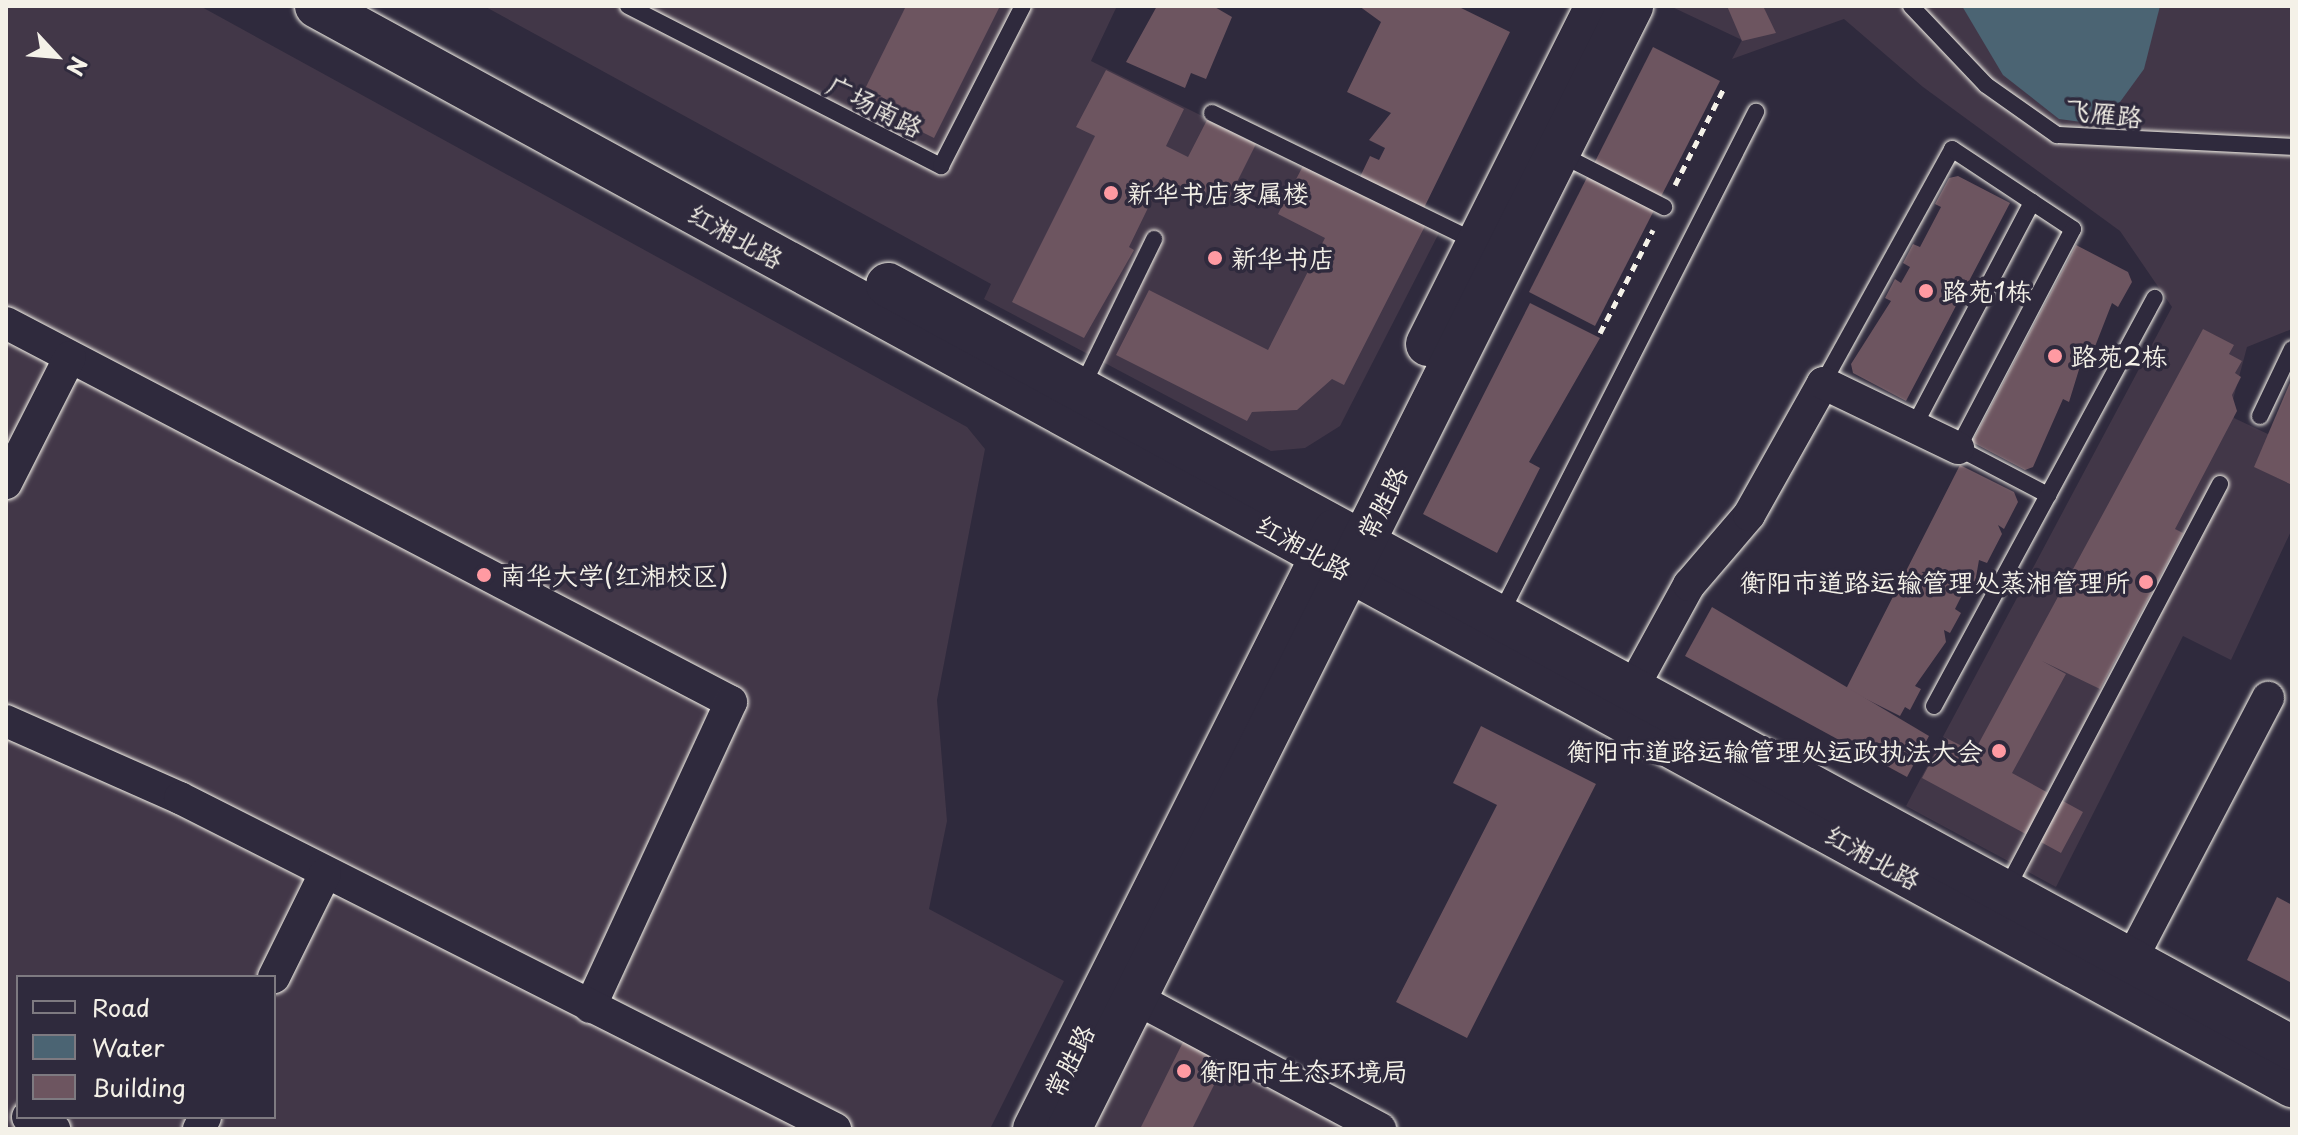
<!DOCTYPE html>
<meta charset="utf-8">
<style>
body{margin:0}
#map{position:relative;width:2298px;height:1135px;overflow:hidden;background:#2f2a3d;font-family:"Playpen Sans","LXGW WenKai TC",sans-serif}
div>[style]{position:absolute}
.built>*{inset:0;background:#423748}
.water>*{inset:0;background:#4b6473}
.building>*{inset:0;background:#6d5560}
.path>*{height:5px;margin-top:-2.5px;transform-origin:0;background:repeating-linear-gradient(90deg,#f4f1e8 0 8px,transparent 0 14px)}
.roads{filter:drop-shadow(0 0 2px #f4f1e8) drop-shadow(0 0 2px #f4f1e8)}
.lane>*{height:16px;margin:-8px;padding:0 8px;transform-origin:8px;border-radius:8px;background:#2f2a3d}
.street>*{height:32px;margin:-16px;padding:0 16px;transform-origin:16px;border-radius:16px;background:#2f2a3d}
.secondary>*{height:44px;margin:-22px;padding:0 22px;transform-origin:22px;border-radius:22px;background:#2f2a3d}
.dots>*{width:22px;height:22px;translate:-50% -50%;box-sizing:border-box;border:4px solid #2f2a3d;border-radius:50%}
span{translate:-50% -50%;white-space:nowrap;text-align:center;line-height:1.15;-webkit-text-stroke:7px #2f2a3d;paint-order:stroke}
.street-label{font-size:26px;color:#f4f1e8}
.poi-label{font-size:26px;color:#f4f1e8}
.left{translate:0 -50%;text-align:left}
.right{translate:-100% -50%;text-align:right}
.frame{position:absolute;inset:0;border:8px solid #f4f1e8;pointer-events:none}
.legend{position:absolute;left:16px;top:975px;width:260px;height:144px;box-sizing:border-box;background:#2f2a3d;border:2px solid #7e7a81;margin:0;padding:10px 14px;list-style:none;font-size:24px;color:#f4f1e8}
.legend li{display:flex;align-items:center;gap:16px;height:40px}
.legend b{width:40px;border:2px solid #7e7a81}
.north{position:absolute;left:16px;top:16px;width:80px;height:80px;-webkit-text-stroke:6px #2f2a3d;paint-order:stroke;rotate:116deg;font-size:22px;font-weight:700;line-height:32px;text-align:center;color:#f4f1e8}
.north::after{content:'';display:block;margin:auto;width:28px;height:36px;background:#f4f1e8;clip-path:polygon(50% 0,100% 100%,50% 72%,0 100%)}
</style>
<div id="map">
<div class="built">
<div style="clip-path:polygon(evenodd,6px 6px,200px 6px,967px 427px,985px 449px,937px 700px,947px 821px,929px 909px,1064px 981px,990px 1129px,6px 1129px,6px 6px,18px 977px,274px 977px,274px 1117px,18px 1117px,18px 977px)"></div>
<div style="clip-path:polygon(484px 6px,1117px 6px,1091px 61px,1439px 233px,1340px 426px,1305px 448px,1271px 451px,984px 299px,991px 284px)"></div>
<div style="clip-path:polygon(1670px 6px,2292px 6px,2292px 329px,2247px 347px,2231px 407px,2234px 418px,2270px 435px,2255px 467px,2292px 485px,2292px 529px,2231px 660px,2183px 636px,2056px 887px,1906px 806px,2172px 307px,2120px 231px,1923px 87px,1844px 19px,1732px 59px,1742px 40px)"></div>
<div style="clip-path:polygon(1146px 1014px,1356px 1129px,1088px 1129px)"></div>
</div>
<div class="water">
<div style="clip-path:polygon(1962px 6px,2160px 6px,2144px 69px,2120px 102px,2089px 123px,2059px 119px,2003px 75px)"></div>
</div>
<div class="building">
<div style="clip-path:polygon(906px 6px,1000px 6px,934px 138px,859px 101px)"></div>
<div style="clip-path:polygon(1157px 6px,1213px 6px,1232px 17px,1206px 79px,1191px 73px,1185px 88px,1126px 62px)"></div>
<div style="clip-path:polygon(1359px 6px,1457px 6px,1510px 32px,1423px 210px,1359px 179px,1370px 156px,1379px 160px,1385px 148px,1369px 140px,1391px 113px,1347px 92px,1381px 22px)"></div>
<div style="clip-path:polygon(1727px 6px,1763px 6px,1776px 33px,1742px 41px)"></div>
<div style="clip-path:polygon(1653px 47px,1720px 81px,1595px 326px,1529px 292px)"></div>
<div style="clip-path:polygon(1106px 70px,1184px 109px,1166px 146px,1188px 157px,1207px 120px,1256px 144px,1224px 208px,1163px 177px,1129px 247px,1134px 250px,1084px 338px,1012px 302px,1095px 136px,1076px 127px)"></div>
<div style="clip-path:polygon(1304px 164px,1425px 226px,1344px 385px,1332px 379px,1297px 410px,1252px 412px,1247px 421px,1116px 355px,1149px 290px,1268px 350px,1325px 238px,1278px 214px)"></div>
<div style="clip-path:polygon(1958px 176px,2010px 203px,1906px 401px,1853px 373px,1851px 364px,1891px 301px,1885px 298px,1895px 279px,1901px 283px,1910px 267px,1903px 263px,1913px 244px,1920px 247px,1941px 207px,1935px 204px,1949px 178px)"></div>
<div style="clip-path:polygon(2076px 245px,2128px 272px,2132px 282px,2118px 307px,2112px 303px,2087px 367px,2081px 363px,2069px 402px,2063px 399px,2033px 467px,2025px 470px,1972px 442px)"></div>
<div style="clip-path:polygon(1530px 303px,1600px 338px,1529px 462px,1540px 468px,1497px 553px,1423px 514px)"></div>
<div style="clip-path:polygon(2203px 329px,2234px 345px,2229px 354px,2242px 361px,2235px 373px,2241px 377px,2232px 395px,2237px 411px,2175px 529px,2183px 533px,2100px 689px,2042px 661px,2066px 674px,2012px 773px,2083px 812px,2061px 853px,1922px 778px,1944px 737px,1974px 752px)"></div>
<div style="clip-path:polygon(2292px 378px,2292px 485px,2254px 467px)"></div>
<div style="clip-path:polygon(1960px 465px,2014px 492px,2018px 502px,2004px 529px,1998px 525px,2002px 534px,1987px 563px,1979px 560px,1974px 589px,1967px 585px,1955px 609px,1961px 613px,1950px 633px,1944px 630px,1946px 642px,1915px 686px,1921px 689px,1910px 710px,1905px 707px,1900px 716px,1846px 689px)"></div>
<div style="clip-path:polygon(1712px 607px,1929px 736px,1907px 777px,1685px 656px)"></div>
<div style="clip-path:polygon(1481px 726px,1596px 784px,1467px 1038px,1396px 1002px,1497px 805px,1453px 783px)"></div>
<div style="clip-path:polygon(2277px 897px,2292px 905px,2292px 983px,2247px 960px)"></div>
<div style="clip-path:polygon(1184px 1040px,1226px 1061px,1192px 1129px,1140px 1129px)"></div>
</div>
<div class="path">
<div style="left:1675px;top:185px;width:111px;rotate:-63.2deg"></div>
<div style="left:1600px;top:333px;width:116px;rotate:-62.8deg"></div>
</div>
<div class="roads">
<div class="lane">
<div style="left:628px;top:6px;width:352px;rotate:27.1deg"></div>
<div style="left:941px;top:166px;width:180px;rotate:-62.9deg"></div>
<div style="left:1911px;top:6px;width:109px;rotate:46.5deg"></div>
<div style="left:1986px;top:85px;width:87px;rotate:35.2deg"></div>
<div style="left:2057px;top:135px;width:235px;rotate:2.9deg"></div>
<div style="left:1212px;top:113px;width:294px;rotate:26deg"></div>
<div style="left:1560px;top:154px;width:117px;rotate:27deg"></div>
<div style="left:1823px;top:383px;width:267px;rotate:-61.1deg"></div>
<div style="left:1952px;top:149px;width:145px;rotate:33.5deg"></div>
<div style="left:2073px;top:229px;width:247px;rotate:117.7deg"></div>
<div style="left:1958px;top:448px;width:102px;rotate:27.6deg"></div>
<div style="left:1081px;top:389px;width:167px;rotate:-64deg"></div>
<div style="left:2260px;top:416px;width:74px;rotate:-64.5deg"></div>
<div style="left:1912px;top:430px;width:258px;rotate:-62.2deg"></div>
<div style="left:1499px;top:617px;width:567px;rotate:-63.03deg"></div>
<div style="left:1934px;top:706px;width:464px;rotate:-61.6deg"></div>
<div style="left:2006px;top:890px;width:459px;rotate:-62.2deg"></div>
</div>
<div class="street">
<div style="left:6px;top:323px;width:818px;rotate:27.6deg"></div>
<div style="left:731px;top:702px;width:336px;rotate:114.8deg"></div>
<div style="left:6px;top:483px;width:141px;rotate:-63.1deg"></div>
<div style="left:1632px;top:689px;width:119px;rotate:-61.3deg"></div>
<div style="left:1689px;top:585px;width:92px;rotate:-49.4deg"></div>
<div style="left:1749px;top:515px;width:151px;rotate:-60.7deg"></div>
<div style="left:1823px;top:383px;width:150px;rotate:25.7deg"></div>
<div style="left:6px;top:721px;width:190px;rotate:23.9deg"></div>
<div style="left:180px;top:798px;width:734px;rotate:26.81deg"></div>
<div style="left:2131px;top:960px;width:296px;rotate:-62.4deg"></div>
<div style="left:274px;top:977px;width:115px;rotate:-63.7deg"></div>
<div style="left:1135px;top:998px;width:278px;rotate:28.1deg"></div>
<div style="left:28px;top:1117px;width:29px;rotate:25deg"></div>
<div style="left:199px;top:1129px;width:13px;rotate:-63deg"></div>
</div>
<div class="secondary">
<div style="left:317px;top:6px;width:2251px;rotate:28.65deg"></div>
<div style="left:888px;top:285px;width:1598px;rotate:28.52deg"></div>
<div style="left:1428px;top:344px;width:378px;rotate:-63.4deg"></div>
<div style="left:1035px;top:1129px;width:669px;rotate:-63.36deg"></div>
<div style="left:1069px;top:1129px;width:1256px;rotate:-63.41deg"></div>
</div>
</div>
<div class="dots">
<div style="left:1111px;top:193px;background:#ff9aa2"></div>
<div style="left:1215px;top:258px;background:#ff9aa2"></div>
<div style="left:1926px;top:291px;background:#ff9aa2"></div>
<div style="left:2055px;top:356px;background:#ff9aa2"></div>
<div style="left:484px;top:575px;background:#ff9aa2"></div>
<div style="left:2146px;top:582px;background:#ff9aa2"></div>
<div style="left:1999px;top:751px;background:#ff9aa2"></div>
<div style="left:1184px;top:1071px;background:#ff9aa2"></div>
</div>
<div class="street-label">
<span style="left:875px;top:106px;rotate:27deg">广场南路</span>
<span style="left:2104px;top:113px;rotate:7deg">飞雁路</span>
<span style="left:736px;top:236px;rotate:29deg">红湘北路</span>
<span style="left:1382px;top:503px;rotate:-63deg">常胜路</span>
<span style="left:1304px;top:547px;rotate:29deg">红湘北路</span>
<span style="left:1873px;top:857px;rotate:29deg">红湘北路</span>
<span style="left:1069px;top:1061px;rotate:-63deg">常胜路</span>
</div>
<div class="poi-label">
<span class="left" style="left:1127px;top:193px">新华书店家属楼</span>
<span class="left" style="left:1231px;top:258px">新华书店</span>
<span class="left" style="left:1942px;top:291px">路苑1栋</span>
<span class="left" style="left:2071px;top:356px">路苑2栋</span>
<span class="left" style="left:500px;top:575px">南华大学(红湘校区)</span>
<span class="right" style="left:2130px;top:582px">衡阳市道路运输管理处蒸湘管理所</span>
<span class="right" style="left:1983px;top:751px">衡阳市道路运输管理处运政执法大会</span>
<span class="left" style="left:1200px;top:1071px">衡阳市生态环境局</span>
</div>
<div class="frame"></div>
<ul class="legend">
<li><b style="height:10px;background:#2f2a3d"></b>Road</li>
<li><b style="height:22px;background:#4b6473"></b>Water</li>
<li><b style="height:22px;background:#6d5560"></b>Building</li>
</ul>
<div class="north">N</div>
</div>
